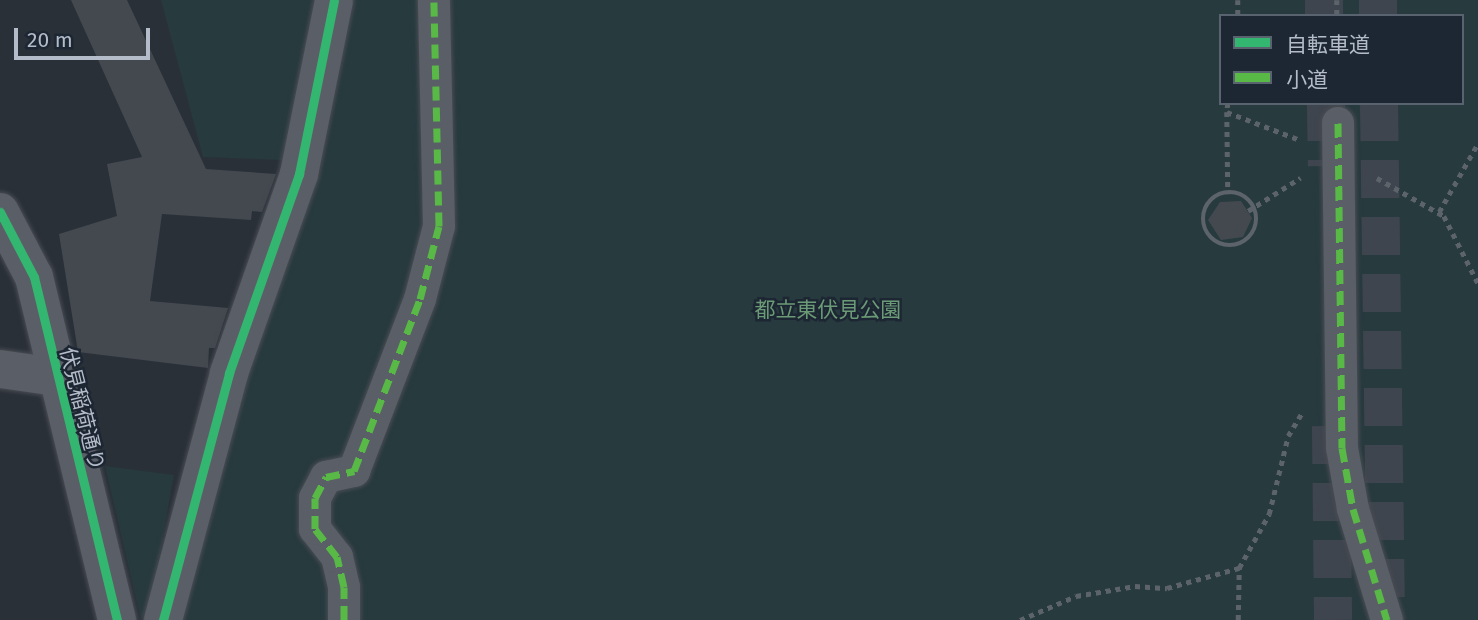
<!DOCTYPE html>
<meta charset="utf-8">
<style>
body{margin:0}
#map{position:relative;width:1478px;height:620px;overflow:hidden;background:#2a3038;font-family:"Fira Sans","Noto Sans JP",sans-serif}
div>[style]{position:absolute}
.green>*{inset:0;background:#273a3e}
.building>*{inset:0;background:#444950}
.secondary-tunnel>*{height:38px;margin-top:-19px;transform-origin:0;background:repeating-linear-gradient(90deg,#3f454e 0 38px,transparent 0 57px)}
.path>*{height:4.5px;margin-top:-2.25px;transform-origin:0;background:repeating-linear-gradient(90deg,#5d636a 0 5px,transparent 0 10px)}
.path>.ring{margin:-2.25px;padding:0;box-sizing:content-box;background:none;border:4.5px solid #5d636a;border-radius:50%}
.roads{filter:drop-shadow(0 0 2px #484c53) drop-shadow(0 0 2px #484c53)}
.pedestrian>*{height:32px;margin:-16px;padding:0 16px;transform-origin:16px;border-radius:16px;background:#5a5e66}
.minor>*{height:38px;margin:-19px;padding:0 19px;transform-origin:19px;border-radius:19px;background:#5a5e66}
.tertiary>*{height:38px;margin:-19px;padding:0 19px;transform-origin:19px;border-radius:19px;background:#5a5e66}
.quiet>*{height:7px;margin-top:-3.5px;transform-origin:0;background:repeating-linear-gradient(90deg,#58b947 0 14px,transparent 0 21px)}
.cycleway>*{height:9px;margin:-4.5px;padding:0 4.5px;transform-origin:4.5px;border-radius:4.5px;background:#33b770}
span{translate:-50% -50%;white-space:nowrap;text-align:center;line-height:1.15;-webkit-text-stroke:5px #1d2633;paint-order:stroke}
.park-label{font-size:21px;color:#6b9a76}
.street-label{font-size:21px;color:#b4bcc9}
.legend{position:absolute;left:1219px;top:14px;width:245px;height:91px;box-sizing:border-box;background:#1d2633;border:2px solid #59626f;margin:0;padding:9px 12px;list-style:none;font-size:21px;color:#b4bcc9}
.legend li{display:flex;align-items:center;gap:14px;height:35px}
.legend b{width:35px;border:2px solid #59626f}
.scale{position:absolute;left:14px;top:28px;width:136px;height:32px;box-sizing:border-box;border:4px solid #b4bcc9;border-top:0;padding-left:9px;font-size:21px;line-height:24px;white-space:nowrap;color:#b4bcc9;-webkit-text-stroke:5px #1d2633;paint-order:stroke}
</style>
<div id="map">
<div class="green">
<div style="clip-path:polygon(161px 0,322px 0,282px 160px,203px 157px)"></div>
<div style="clip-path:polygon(evenodd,343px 0,1478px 0,1478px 620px,178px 620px,343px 0,1221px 16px,1462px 16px,1462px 103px,1221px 103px,1221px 16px)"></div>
<div style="clip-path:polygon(105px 466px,174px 475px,152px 597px,141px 620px)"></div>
</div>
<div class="building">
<div style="clip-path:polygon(71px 0,127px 0,206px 169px,276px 174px,262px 212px,252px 211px,251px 220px,162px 214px,150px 301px,228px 308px,215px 348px,209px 348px,208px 368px,78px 352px,59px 234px,117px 216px,107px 164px,142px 157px)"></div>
<div style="clip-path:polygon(1241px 201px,1252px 218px,1243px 237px,1221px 240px,1208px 220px,1220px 202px)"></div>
</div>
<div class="secondary-tunnel">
<div style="left:1324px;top:0;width:16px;rotate:90deg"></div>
<div style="left:1378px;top:0;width:16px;rotate:90deg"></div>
<div style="left:1326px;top:103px;width:63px;rotate:89.1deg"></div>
<div style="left:1379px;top:103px;width:513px;rotate:89.22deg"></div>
<div style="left:1331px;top:426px;width:194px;rotate:89.4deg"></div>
</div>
<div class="path">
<div style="left:1238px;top:0;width:16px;rotate:90deg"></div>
<div style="left:1337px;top:0;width:16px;rotate:90deg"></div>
<div style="left:1228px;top:103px;width:9px;rotate:96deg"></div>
<div style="left:1227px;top:112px;width:78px;rotate:21deg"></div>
<div style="left:1227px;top:112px;width:82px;rotate:89.3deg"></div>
<div style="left:1377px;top:178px;width:77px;rotate:29.6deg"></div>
<div style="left:1444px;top:216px;width:75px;rotate:63.1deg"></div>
<div class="ring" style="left:1203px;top:192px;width:49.5px;height:49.5px"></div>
<div style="left:1248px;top:211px;width:62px;rotate:-32.4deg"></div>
<div style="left:1439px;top:212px;width:79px;rotate:-60.5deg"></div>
<div style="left:1020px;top:620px;width:61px;rotate:-23.2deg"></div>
<div style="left:1076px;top:596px;width:60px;rotate:-9.6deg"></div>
<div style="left:1135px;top:586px;width:32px;rotate:4deg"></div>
<div style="left:1167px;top:588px;width:75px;rotate:-15.5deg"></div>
<div style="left:1239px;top:568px;width:62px;rotate:-60.9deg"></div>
<div style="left:1269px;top:514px;width:80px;rotate:-76.3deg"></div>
<div style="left:1288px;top:436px;width:27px;rotate:-59deg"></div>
<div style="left:1238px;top:620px;width:52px;rotate:-88.9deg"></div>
</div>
<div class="roads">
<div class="pedestrian">
<div style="left:1338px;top:123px;width:325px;rotate:89.3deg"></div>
<div style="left:1342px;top:448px;width:62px;rotate:79.8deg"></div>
<div style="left:1353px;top:509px;width:116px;rotate:73deg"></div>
<div style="left:344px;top:620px;width:33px;rotate:-90deg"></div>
<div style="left:344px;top:587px;width:31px;rotate:-103deg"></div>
<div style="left:337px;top:557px;width:36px;rotate:-128deg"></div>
<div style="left:315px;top:529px;width:31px;rotate:-90deg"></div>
<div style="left:315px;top:498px;width:24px;rotate:-62deg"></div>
<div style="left:326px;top:477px;width:29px;rotate:-12deg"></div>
<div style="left:354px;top:471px;width:184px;rotate:-69deg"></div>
<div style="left:420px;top:299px;width:75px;rotate:-75.4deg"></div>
<div style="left:439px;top:226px;width:226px;rotate:-91.3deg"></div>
</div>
<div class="minor">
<div style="left:0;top:369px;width:57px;rotate:8.1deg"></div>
<div style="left:163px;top:620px;width:256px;rotate:-75deg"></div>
<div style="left:229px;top:373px;width:211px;rotate:-70.6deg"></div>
<div style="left:299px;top:174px;width:177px;rotate:-78.6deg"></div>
</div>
<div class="tertiary">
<div style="left:0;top:212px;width:73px;rotate:62.4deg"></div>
<div style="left:34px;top:277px;width:353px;rotate:76.4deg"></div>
</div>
</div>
<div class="quiet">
<div style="left:1338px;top:123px;width:325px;rotate:89.3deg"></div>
<div style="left:1342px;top:448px;width:62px;rotate:79.8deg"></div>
<div style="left:1353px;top:509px;width:116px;rotate:73deg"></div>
<div style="left:344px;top:620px;width:33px;rotate:-90deg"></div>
<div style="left:344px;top:587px;width:31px;rotate:-103deg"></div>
<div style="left:337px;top:557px;width:36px;rotate:-128deg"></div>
<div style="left:315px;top:529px;width:31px;rotate:-90deg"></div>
<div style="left:315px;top:498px;width:24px;rotate:-62deg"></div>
<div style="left:326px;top:477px;width:29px;rotate:-12deg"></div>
<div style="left:354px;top:471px;width:184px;rotate:-69deg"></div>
<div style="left:420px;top:299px;width:75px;rotate:-75.4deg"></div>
<div style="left:439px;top:226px;width:226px;rotate:-91.3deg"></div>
</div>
<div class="cycleway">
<div style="left:0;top:212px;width:73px;rotate:62.4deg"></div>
<div style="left:34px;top:277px;width:353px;rotate:76.4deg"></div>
<div style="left:163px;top:620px;width:256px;rotate:-75deg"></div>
<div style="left:229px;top:373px;width:211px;rotate:-70.6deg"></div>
<div style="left:299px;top:174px;width:177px;rotate:-78.6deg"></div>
</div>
<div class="park-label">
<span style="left:828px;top:310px">都立東伏見公園</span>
</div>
<div class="street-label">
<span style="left:82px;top:409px;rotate:76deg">伏見稲荷通り</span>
</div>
<ul class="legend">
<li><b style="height:9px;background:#33b770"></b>自転車道</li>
<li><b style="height:9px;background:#58b947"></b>小道</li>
</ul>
<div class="scale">20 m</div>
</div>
